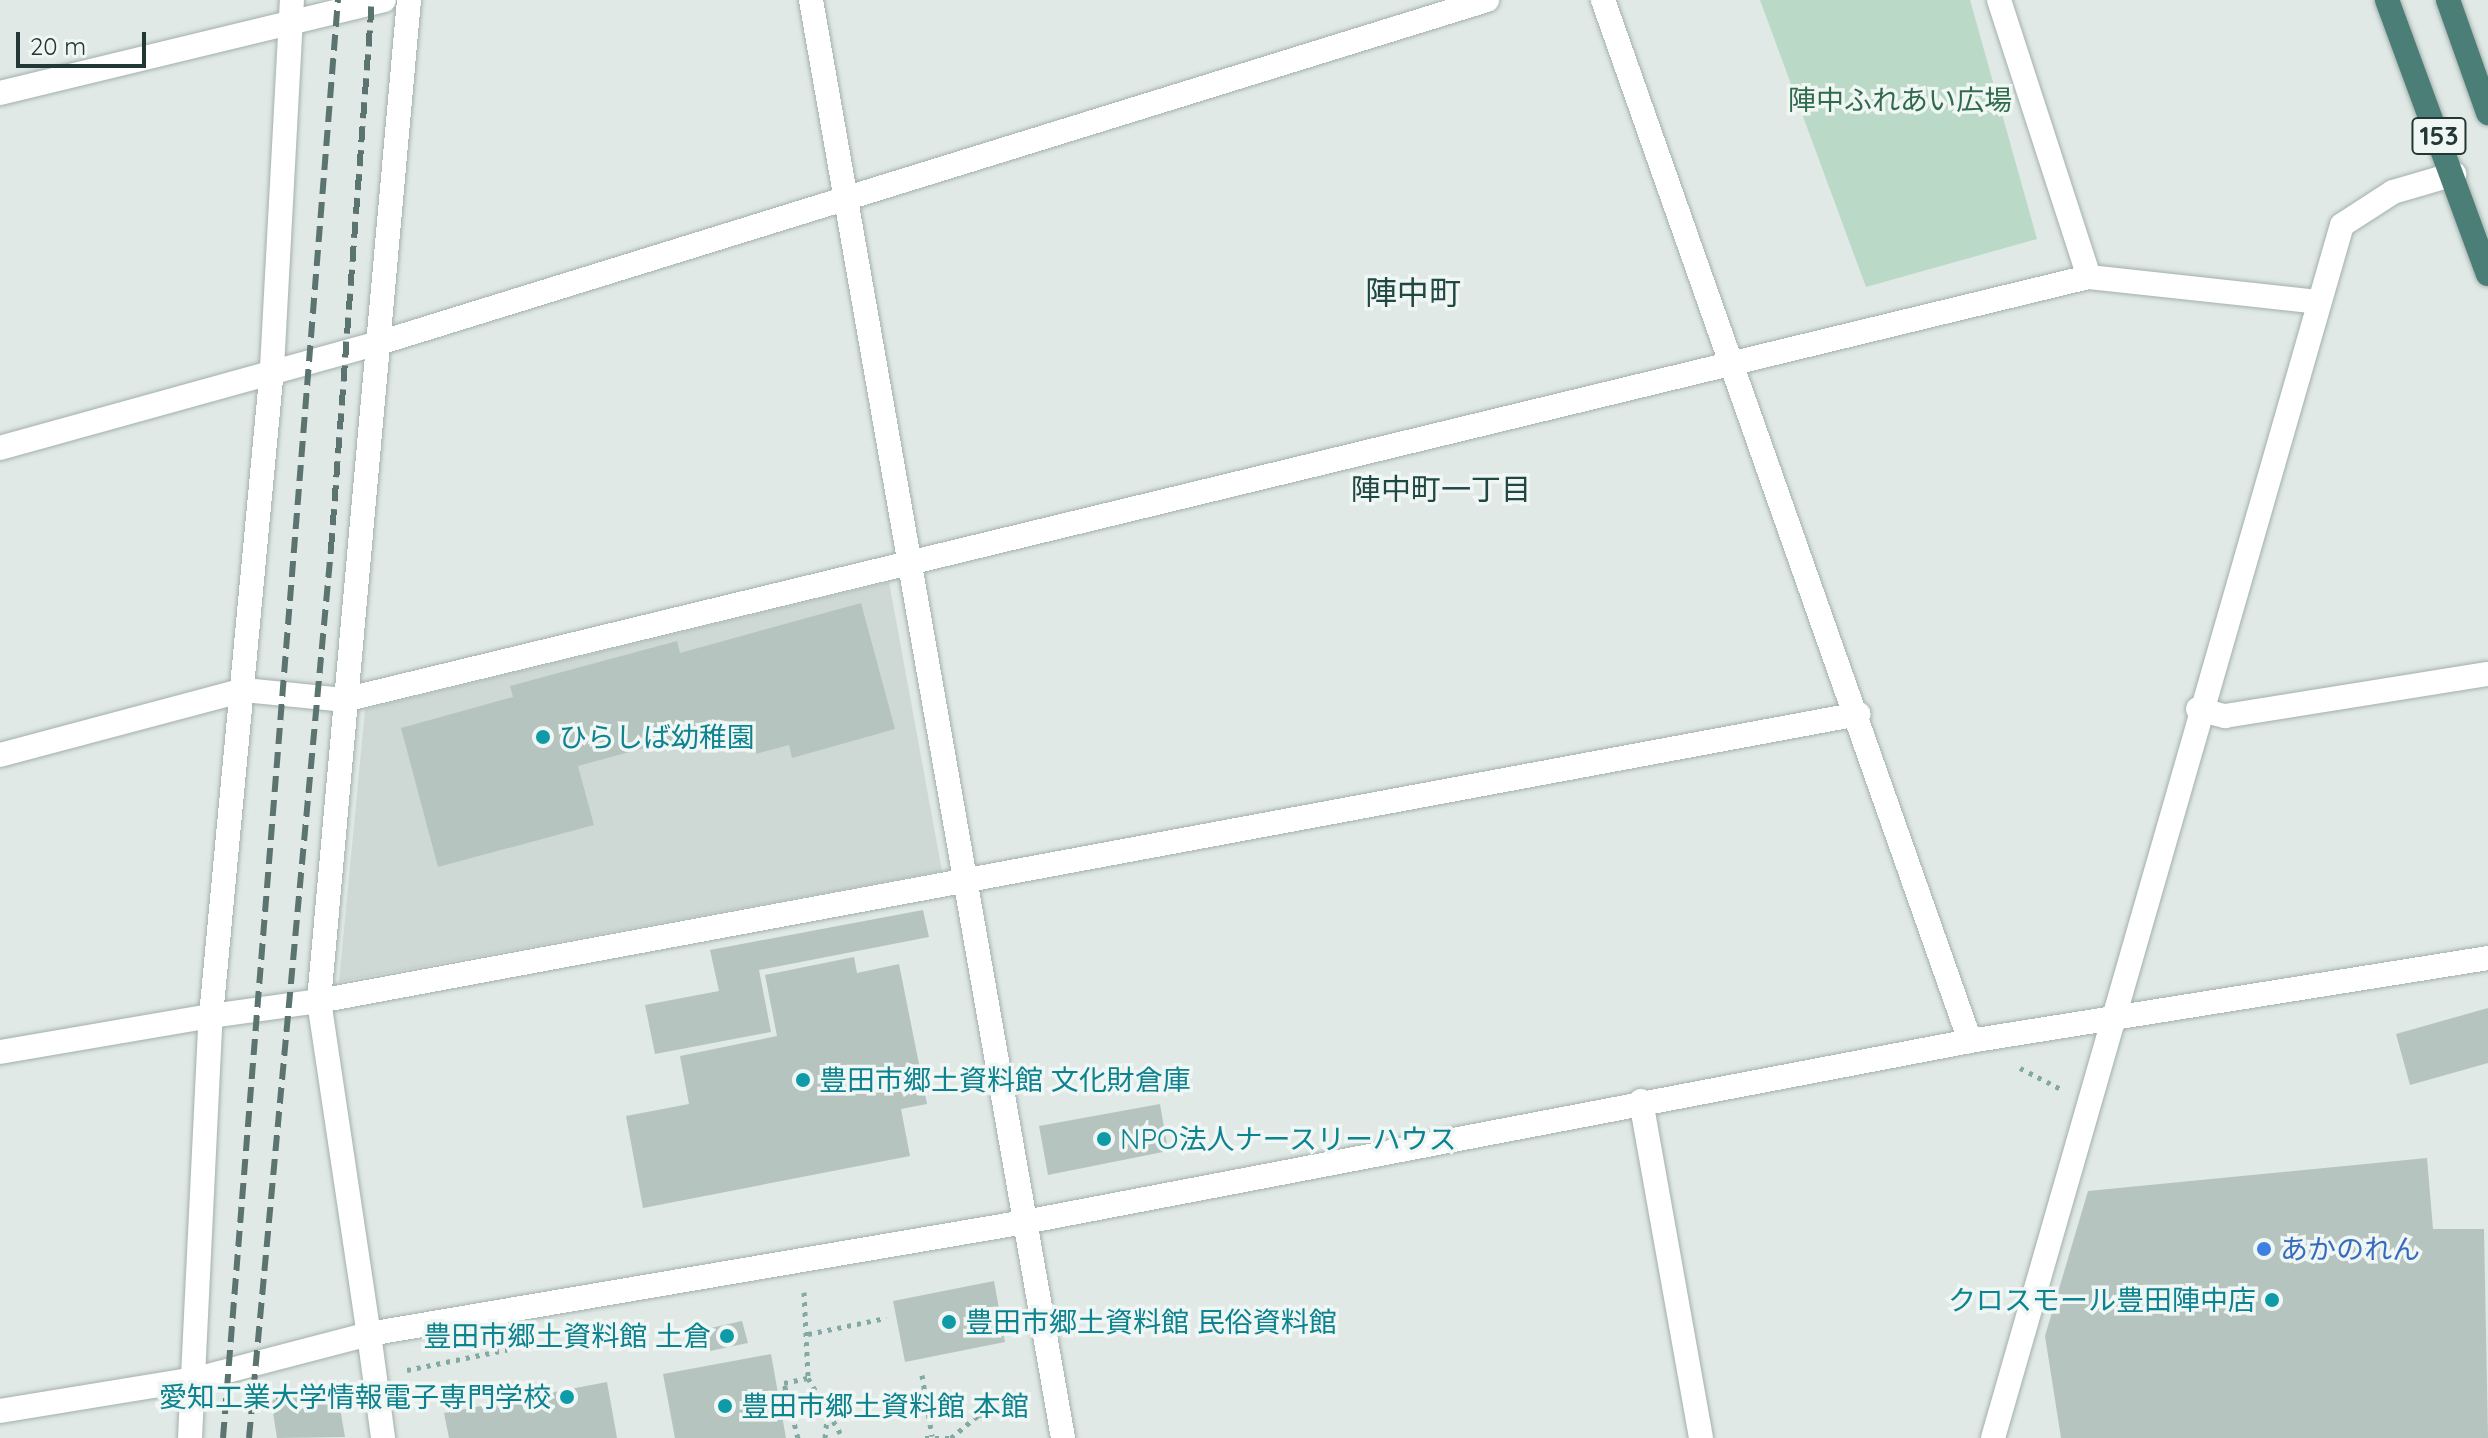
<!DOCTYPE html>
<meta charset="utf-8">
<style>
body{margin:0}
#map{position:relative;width:2488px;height:1438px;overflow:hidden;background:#e0e9e6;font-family:Quicksand,"Noto Sans JP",sans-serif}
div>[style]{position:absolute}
.built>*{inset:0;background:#ced9d5}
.green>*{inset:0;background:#bad9c6}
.building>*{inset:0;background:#b5c4bf}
.path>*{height:5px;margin-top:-2.5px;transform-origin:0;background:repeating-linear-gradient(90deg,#83aaa2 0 4px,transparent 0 10px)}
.roads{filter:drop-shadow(0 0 2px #a3b0ad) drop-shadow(0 0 2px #a3b0ad)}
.minor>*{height:24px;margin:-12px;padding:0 12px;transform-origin:12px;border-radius:12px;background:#fff}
.tertiary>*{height:24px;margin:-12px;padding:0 12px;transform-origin:12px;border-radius:12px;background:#fff}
.trunk>*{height:24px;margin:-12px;padding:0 12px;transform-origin:12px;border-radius:12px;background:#4c7e78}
.rail>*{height:6px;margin-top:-3px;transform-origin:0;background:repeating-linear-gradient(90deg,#5c7470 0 16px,transparent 0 24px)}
.dots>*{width:22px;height:22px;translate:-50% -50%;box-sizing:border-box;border:4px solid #f0f6f4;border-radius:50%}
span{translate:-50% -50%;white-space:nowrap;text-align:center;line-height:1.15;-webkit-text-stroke:7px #f0f6f4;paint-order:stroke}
.shield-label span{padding:2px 6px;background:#f0f6f4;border:2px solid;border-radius:6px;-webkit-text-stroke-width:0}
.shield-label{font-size:26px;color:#223835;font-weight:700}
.park-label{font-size:28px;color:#306b4e}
.culture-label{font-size:28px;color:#0d838f}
.left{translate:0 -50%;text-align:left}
.right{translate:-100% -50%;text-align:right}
.shop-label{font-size:28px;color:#366cbe}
.neighbourhood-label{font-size:30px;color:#204843}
.quarter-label{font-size:32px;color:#204843}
.scale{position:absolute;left:16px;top:32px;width:130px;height:36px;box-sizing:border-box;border:4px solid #223835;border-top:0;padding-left:10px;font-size:24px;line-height:28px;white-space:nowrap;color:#223835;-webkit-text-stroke:6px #f0f6f4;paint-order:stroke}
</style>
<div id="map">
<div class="built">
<div style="clip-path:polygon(889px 582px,942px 871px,339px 982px,365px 709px)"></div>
</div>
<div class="green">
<div style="clip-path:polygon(1760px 0,1970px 0,2037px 239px,1866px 287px)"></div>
</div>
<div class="building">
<div style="clip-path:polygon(861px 603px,895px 729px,792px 758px,789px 745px,756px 754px,747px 720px,578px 766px,594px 825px,438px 867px,401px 728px,513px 697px,510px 686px,677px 641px,680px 653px)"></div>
<div style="clip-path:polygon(923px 910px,929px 937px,759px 970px,771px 1032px,655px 1054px,645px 1005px,719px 991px,710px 950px)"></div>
<div style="clip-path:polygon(854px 957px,857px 973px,899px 964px,927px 1104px,901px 1109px,910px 1156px,643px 1208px,626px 1116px,689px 1104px,680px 1056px,777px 1036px,765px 975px)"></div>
<div style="clip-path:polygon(2488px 1008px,2488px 1063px,2410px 1085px,2396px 1034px)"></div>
<div style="clip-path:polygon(1160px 1104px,1168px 1151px,1048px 1175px,1039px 1126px)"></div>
<div style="clip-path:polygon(2427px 1158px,2433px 1229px,2484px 1229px,2488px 1438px,2061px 1438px,2045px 1336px,2088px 1191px)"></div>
<div style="clip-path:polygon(994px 1281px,1005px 1342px,905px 1362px,893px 1301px)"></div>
<div style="clip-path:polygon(742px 1321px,748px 1343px,710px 1351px,706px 1329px)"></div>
<div style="clip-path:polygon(771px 1354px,786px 1438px,675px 1438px,663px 1374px)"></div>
<div style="clip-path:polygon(607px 1382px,617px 1438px,449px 1438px,444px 1413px)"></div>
<div style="clip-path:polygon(337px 1390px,345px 1437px,277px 1438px,271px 1400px)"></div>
</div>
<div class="path">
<div style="left:2020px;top:1068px;width:46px;rotate:27.1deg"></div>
<div style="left:804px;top:1292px;width:86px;rotate:87.3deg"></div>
<div style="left:808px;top:1378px;width:69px;rotate:59.7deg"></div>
<div style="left:808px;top:1334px;width:80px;rotate:-11.6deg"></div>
<div style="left:407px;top:1370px;width:109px;rotate:-11.6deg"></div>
<div style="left:922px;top:1375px;width:62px;rotate:80.7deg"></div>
<div style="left:266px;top:1400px;width:78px;rotate:-9.6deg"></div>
<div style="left:798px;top:1438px;width:57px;rotate:-104.3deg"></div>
<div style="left:784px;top:1383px;width:25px;rotate:-12deg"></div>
<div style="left:825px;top:1438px;width:19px;rotate:-84deg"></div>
<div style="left:925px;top:1438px;width:26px"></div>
<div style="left:951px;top:1438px;width:35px;rotate:-40deg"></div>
<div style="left:978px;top:1415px;width:48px;rotate:-8.5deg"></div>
</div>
<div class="roads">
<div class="minor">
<div style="left:409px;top:0;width:1005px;rotate:95.14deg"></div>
<div style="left:319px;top:1001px;width:1566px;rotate:-10.56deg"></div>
<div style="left:811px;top:0;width:1460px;rotate:80.06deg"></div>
<div style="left:1603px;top:0;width:1104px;rotate:70.58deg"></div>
<div style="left:1999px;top:0;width:291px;rotate:72deg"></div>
<div style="left:0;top:93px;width:395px;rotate:-13.6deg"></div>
<div style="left:0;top:448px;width:393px;rotate:-15.5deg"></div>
<div style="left:379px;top:343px;width:1160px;rotate:-17.2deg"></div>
<div style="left:2198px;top:709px;width:28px;rotate:15deg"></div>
<div style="left:2225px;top:716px;width:266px;rotate:-9.1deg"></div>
<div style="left:0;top:755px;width:253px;rotate:-14.9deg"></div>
<div style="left:244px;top:690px;width:100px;rotate:5.7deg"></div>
<div style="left:344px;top:700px;width:1796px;rotate:-13.63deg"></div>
<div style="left:2089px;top:277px;width:230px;rotate:6.2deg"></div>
<div style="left:0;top:1052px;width:214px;rotate:-9.7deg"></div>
<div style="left:1641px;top:1101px;width:342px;rotate:79.9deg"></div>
<div style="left:369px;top:1334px;width:105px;rotate:82.3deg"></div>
<div style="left:190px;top:1438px;width:423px;rotate:-87.2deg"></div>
<div style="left:211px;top:1016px;width:651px;rotate:-84.62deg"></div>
<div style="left:272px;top:368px;width:369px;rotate:-86.9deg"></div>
<div style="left:1993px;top:1438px;width:1262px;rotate:-73.95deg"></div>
<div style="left:2342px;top:225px;width:61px;rotate:-32.9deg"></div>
<div style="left:2393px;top:192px;width:64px;rotate:-16.4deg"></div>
</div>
<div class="tertiary">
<div style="left:211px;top:1016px;width:109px;rotate:-7.9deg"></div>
<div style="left:319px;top:1001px;width:337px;rotate:81.5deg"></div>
<div style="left:0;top:1411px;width:199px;rotate:-9.3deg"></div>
<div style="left:196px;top:1379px;width:179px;rotate:-14.6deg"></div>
<div style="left:369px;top:1334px;width:665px;rotate:-9.69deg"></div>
<div style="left:1025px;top:1222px;width:962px;rotate:-10.84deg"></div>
<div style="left:1970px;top:1041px;width:525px;rotate:-9.1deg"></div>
</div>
<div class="trunk">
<div style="left:2387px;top:0;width:292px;rotate:69.8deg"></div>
<div style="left:2448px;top:0;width:120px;rotate:70.5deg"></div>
</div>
</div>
<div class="rail">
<div style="left:223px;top:1438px;width:1443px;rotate:-85.43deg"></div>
<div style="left:249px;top:1438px;width:893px;rotate:-84.73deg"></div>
<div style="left:331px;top:549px;width:551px;rotate:-85.73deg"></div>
</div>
<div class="dots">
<div style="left:543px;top:737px;background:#0f9aa8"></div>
<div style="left:803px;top:1080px;background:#0f9aa8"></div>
<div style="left:1104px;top:1139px;background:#0f9aa8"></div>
<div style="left:2264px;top:1249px;background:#3f7fe0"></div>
<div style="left:2272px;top:1300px;background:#0f9aa8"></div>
<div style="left:949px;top:1322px;background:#0f9aa8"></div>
<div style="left:727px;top:1336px;background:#0f9aa8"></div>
<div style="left:567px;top:1397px;background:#0f9aa8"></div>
<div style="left:725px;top:1406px;background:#0f9aa8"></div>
</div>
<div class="shield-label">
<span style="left:2439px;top:136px">153</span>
</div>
<div class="park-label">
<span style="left:1900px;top:100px">陣中ふれあい広場</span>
</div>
<div class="culture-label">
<span class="left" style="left:559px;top:737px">ひらしば幼稚園</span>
<span class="left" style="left:819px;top:1080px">豊田市郷土資料館 文化財倉庫</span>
<span class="left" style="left:1120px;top:1139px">NPO法人ナースリーハウス</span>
<span class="right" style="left:2256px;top:1300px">クロスモール豊田陣中店</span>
<span class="left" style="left:965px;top:1322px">豊田市郷土資料館 民俗資料館</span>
<span class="right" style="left:711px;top:1336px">豊田市郷土資料館 土倉</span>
<span class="right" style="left:551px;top:1397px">愛知工業大学情報電子専門学校</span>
<span class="left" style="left:741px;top:1406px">豊田市郷土資料館 本館</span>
</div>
<div class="shop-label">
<span class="left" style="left:2280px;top:1249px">あかのれん</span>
</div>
<div class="neighbourhood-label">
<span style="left:1441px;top:489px">陣中町一丁目</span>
</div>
<div class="quarter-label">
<span style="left:1413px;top:292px">陣中町</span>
</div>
<div class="scale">20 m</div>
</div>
